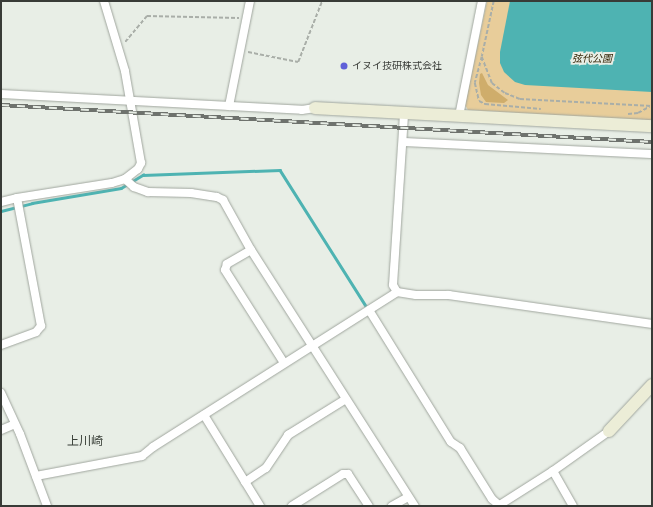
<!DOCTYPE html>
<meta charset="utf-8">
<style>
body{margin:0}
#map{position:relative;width:653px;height:507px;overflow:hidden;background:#e8eee6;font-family:"Roboto Serif","Noto Sans JP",serif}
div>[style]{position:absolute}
.green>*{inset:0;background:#e8cd9a}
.forest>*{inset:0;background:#cfad6b}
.water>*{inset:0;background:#4eb3b2}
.stream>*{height:2.5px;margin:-1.25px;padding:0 1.25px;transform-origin:1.25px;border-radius:1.25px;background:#4eb3b2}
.path>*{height:1.5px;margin-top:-0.75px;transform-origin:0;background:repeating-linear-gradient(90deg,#a9aea8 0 4px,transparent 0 6px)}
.roads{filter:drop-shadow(0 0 1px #a0a69e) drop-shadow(0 0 1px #a0a69e)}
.street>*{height:8px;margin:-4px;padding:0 4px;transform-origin:4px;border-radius:4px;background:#fff}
.secondary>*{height:12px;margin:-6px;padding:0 6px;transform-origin:6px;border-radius:6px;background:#ecedd7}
.rail>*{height:4px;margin-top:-2px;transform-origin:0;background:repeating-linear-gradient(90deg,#e8eee6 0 8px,#6e726d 0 16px);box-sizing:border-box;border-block:1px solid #6e726d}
.dots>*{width:11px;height:11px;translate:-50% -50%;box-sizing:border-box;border:2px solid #e8eee6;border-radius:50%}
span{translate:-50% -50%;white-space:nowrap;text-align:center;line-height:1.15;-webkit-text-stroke:4px #e8eee6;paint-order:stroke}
.park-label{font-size:10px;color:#352608;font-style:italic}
.poi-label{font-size:10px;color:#383b37}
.left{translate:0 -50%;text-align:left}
.quarter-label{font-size:12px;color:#393f38}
.frame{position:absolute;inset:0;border:2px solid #383b37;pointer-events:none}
</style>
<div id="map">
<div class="green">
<div style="clip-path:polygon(487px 1px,652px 1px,652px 121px,468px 110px,465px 105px)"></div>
</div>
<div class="forest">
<div style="clip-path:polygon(482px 73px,488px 85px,508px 100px,504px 103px,486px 102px,481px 95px,479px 83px,480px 74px)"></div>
</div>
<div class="water">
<div style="clip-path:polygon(510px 1px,652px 1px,652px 92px,525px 85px,515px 82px,504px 72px,500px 63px,500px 52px)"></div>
</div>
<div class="stream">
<div style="left:1px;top:211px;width:32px;rotate:-14deg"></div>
<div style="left:32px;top:203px;width:90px;rotate:-9.6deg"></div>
<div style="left:121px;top:188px;width:26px;rotate:-31deg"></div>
<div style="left:143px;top:175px;width:137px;rotate:-2.1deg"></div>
<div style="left:280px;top:170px;width:161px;rotate:57.7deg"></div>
</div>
<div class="path">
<div style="left:494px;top:1px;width:57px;rotate:102.1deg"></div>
<div style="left:482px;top:57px;width:28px;rotate:69deg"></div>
<div style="left:492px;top:83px;width:16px;rotate:38deg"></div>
<div style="left:505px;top:93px;width:16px;rotate:22deg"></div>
<div style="left:520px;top:99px;width:132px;rotate:3deg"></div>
<div style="left:125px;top:42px;width:34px;rotate:-50deg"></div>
<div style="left:147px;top:16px;width:92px;rotate:1.2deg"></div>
<div style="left:248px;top:52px;width:51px;rotate:11.3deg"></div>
<div style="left:298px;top:62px;width:66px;rotate:-68.5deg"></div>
<div style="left:482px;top:57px;width:27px;rotate:105deg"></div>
<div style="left:475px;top:83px;width:18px;rotate:77deg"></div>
<div style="left:479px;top:101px;width:7px;rotate:27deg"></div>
<div style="left:485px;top:104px;width:56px;rotate:5.1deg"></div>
<div style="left:628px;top:114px;width:10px;rotate:-6deg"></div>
<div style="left:638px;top:113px;width:13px;rotate:-29deg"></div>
</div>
<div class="roads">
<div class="street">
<div style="left:1px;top:94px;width:301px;rotate:3deg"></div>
<div style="left:302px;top:110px;width:13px;rotate:-9deg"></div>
<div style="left:229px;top:106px;width:107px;rotate:-78.7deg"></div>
<div style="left:459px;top:116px;width:117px;rotate:-78.7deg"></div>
<div style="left:403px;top:142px;width:249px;rotate:2.8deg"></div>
<div style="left:125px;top:179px;width:12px;rotate:42deg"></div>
<div style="left:134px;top:187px;width:15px;rotate:20deg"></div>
<div style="left:148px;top:192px;width:43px;rotate:1.3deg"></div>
<div style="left:191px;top:193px;width:26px;rotate:9deg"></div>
<div style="left:217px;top:197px;width:7px;rotate:27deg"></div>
<div style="left:223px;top:200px;width:57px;rotate:60.8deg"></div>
<div style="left:251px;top:250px;width:304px;rotate:57.4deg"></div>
<div style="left:1px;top:202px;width:16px;rotate:-14deg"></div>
<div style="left:251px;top:250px;width:28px;rotate:150deg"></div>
<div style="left:227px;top:264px;width:6px;rotate:108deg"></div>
<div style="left:225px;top:270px;width:110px;rotate:57.6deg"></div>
<div style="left:397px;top:292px;width:8px;rotate:-120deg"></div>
<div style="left:393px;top:285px;width:172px;rotate:-86.3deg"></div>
<div style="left:369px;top:310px;width:155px;rotate:58.2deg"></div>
<div style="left:451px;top:442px;width:11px;rotate:34deg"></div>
<div style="left:460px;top:448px;width:60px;rotate:57.9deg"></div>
<div style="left:492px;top:499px;width:11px;rotate:41deg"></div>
<div style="left:1px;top:345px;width:37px;rotate:-20deg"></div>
<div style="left:36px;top:332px;width:8px;rotate:-50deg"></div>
<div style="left:41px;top:326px;width:130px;rotate:-100.6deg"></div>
<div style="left:17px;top:198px;width:96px;rotate:-9deg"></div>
<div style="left:112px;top:183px;width:14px;rotate:-17deg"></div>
<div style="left:125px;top:179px;width:16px;rotate:-38deg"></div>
<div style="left:138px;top:169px;width:7px;rotate:-63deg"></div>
<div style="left:141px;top:163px;width:93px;rotate:-99.9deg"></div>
<div style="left:125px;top:71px;width:73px;rotate:-106.7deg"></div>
<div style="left:1px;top:393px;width:45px;rotate:65.1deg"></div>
<div style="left:20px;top:434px;width:77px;rotate:69.4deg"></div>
<div style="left:204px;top:415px;width:107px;rotate:58.4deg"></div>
<div style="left:1px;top:430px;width:15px;rotate:-23deg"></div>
<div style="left:553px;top:471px;width:40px;rotate:60.3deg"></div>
<div style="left:36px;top:476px;width:108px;rotate:-10.7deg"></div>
<div style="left:142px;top:456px;width:14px;rotate:-39deg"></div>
<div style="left:153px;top:447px;width:289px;rotate:-32.4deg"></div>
<div style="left:397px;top:292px;width:19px;rotate:9deg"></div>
<div style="left:416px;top:295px;width:33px"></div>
<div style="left:449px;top:295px;width:205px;rotate:8.1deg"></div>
<div style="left:245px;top:482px;width:25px;rotate:-34deg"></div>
<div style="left:266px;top:468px;width:40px;rotate:-56deg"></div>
<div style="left:288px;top:435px;width:68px;rotate:-31.8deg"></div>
<div style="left:292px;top:506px;width:60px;rotate:-32.1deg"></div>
<div style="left:343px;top:474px;width:5px"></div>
<div style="left:348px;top:474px;width:38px;rotate:57deg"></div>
<div style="left:392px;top:506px;width:18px;rotate:-29deg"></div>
<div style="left:498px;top:506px;width:65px;rotate:-32.5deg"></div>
<div style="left:553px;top:471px;width:69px;rotate:-35.5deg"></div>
</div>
<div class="secondary">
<div style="left:315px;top:108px;width:337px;rotate:3.1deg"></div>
<div style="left:609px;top:431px;width:63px;rotate:-46.9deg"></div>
</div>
</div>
<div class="rail">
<div style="left:1px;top:105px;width:652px;rotate:3.25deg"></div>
</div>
<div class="dots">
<div style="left:344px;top:66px;background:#6060d8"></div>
</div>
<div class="park-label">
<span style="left:592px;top:59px">弦代公園</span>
</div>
<div class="poi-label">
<span class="left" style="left:352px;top:66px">イヌイ技研株式会社</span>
</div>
<div class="quarter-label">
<span style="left:85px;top:442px">上川崎</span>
</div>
<div class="frame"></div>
</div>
